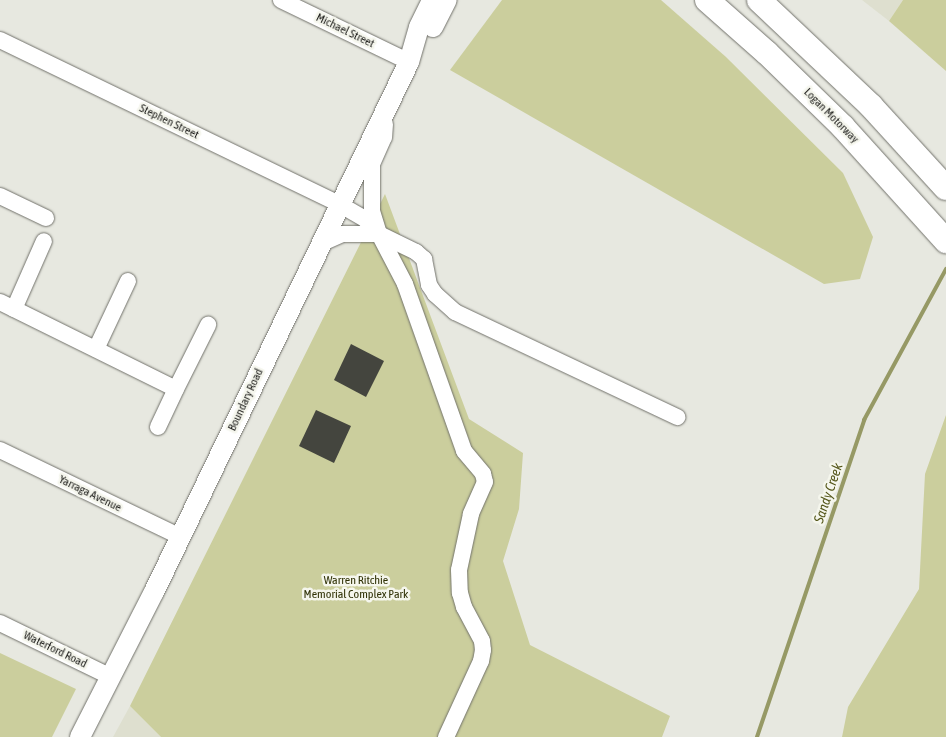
<!DOCTYPE html>
<style>
body{margin:0}
#map{position:relative;width:946px;height:737px;overflow:hidden;background:#e7e8e0;font-family:"Asap Condensed",sans-serif}
div>[style]{position:absolute}
.built>*{inset:0;background:#dedfcf}
.green>*{inset:0;background:#cbce9d}
.stream>*{height:4px;margin:-2px;padding:0 2px;transform-origin:2px;border-radius:2px;background:#969965}
.building>*{inset:0;background:#44453e}
.roads{filter:drop-shadow(0 0 1px #71716a) drop-shadow(0 0 1px #71716a)}
.minor>*{height:16px;margin:-8px;padding:0 8px;transform-origin:8px;border-radius:8px;background:#fff}
.major>*{height:20px;margin:-10px;padding:0 10px;transform-origin:10px;border-radius:10px;background:#fff}
.highway>*{height:24px;margin:-12px;padding:0 12px;transform-origin:12px;border-radius:12px;background:#fff}
span{translate:-50% -50%;white-space:nowrap;text-align:center;line-height:1.15;-webkit-text-stroke:5px #f5f6ed;paint-order:stroke}
.street-label{font-size:12px;color:#1d1d1a}
.park-label{font-size:12px;color:#2e3004}
.water-label{font-size:14px;color:#545619;font-style:italic}
</style>
<div id="map">
<div class="built">
<div style="clip-path:polygon(862px 0,903px 0,889px 21px)"></div>
<div style="clip-path:polygon(130px 706px,161px 737px,113px 737px)"></div>
</div>
<div class="green">
<div style="clip-path:polygon(502px 0,661px 0,726px 57px,843px 173px,873px 237px,860px 279px,824px 284px,450px 70px)"></div>
<div style="clip-path:polygon(903px 0,946px 0,946px 71px,889px 21px)"></div>
<div style="clip-path:polygon(385px 194px,469px 419px,523px 453px,519px 509px,503px 561px,530px 645px,670px 716px,662px 737px,161px 737px,130px 706px)"></div>
<div style="clip-path:polygon(946px 415px,946px 737px,842px 737px,848px 707px,919px 589px,925px 474px)"></div>
<div style="clip-path:polygon(0 653px,76px 689px,52px 737px,0 737px)"></div>
</div>
<div class="stream">
<div style="left:757px;top:737px;width:335px;rotate:-71.3deg"></div>
<div style="left:864px;top:420px;width:172px;rotate:-61.5deg"></div>
</div>
<div class="building">
<div style="clip-path:polygon(351px 344px,384px 361px,366px 397px,334px 380px)"></div>
<div style="clip-path:polygon(316px 410px,351px 426px,334px 463px,299px 446px)"></div>
</div>
<div class="roads">
<div class="minor">
<div style="left:281px;top:0;width:142px;rotate:25.8deg"></div>
<div style="left:0;top:40px;width:377px;rotate:25.8deg"></div>
<div style="left:339px;top:204px;width:30px;rotate:30deg"></div>
<div style="left:365px;top:219px;width:21px;rotate:47deg"></div>
<div style="left:379px;top:234px;width:41px;rotate:25.9deg"></div>
<div style="left:416px;top:252px;width:11px;rotate:41deg"></div>
<div style="left:424px;top:259px;width:26px;rotate:79deg"></div>
<div style="left:429px;top:285px;width:11px;rotate:56deg"></div>
<div style="left:435px;top:294px;width:27px;rotate:42deg"></div>
<div style="left:455px;top:312px;width:246px;rotate:25.3deg"></div>
<div style="left:385px;top:124px;width:13px;rotate:94deg"></div>
<div style="left:384px;top:137px;width:30px;rotate:114deg"></div>
<div style="left:372px;top:164px;width:47px;rotate:90deg"></div>
<div style="left:372px;top:211px;width:24px;rotate:73deg"></div>
<div style="left:379px;top:234px;width:56px;rotate:62.5deg"></div>
<div style="left:405px;top:284px;width:177px;rotate:70.5deg"></div>
<div style="left:464px;top:451px;width:30px;rotate:50deg"></div>
<div style="left:483px;top:474px;width:8px;rotate:76deg"></div>
<div style="left:485px;top:482px;width:35px;rotate:114deg"></div>
<div style="left:471px;top:514px;width:57px;rotate:102.1deg"></div>
<div style="left:459px;top:570px;width:23px;rotate:88deg"></div>
<div style="left:460px;top:593px;width:15px;rotate:74deg"></div>
<div style="left:464px;top:607px;width:38px;rotate:62deg"></div>
<div style="left:482px;top:641px;width:9px;rotate:84deg"></div>
<div style="left:483px;top:650px;width:11px;rotate:100deg"></div>
<div style="left:481px;top:661px;width:84px;rotate:114.7deg"></div>
<div style="left:0;top:196px;width:51px;rotate:25.6deg"></div>
<div style="left:320px;top:244px;width:24px;rotate:-24deg"></div>
<div style="left:342px;top:234px;width:37px"></div>
<div style="left:0;top:302px;width:196px;rotate:26.3deg"></div>
<div style="left:176px;top:389px;width:72px;rotate:-63.4deg"></div>
<div style="left:14px;top:309px;width:74px;rotate:-66.2deg"></div>
<div style="left:96px;top:349px;width:75px;rotate:-64.8deg"></div>
<div style="left:158px;top:427px;width:42px;rotate:-64.7deg"></div>
<div style="left:0;top:450px;width:201px;rotate:25.7deg"></div>
<div style="left:0;top:623px;width:123px;rotate:25.9deg"></div>
</div>
<div class="major">
<div style="left:433px;top:27px;width:30px;rotate:-63deg"></div>
<div style="left:80px;top:737px;width:163px;rotate:-63deg"></div>
<div style="left:154px;top:592px;width:588px;rotate:-64.31deg"></div>
<div style="left:409px;top:62px;width:36px;rotate:-74deg"></div>
<div style="left:419px;top:27px;width:30px;rotate:-64deg"></div>
</div>
<div class="highway">
<div style="left:707px;top:0;width:80px;rotate:41.5deg"></div>
<div style="left:767px;top:53px;width:106px;rotate:44.2deg"></div>
<div style="left:843px;top:127px;width:154px;rotate:47.9deg"></div>
<div style="left:759px;top:0;width:154px;rotate:43.4deg"></div>
<div style="left:871px;top:106px;width:111px;rotate:47.6deg"></div>
</div>
</div>
<div class="street-label">
<span style="left:345px;top:31px;rotate:26deg">Michael Street</span>
<span style="left:831px;top:116px;rotate:45deg">Logan Motorway</span>
<span style="left:169px;top:122px;rotate:26deg">Stephen Street</span>
<span style="left:246px;top:400px;rotate:-65deg">Boundary Road</span>
<span style="left:90px;top:494px;rotate:26deg">Yarraga Avenue</span>
<span style="left:55px;top:650px;rotate:26deg">Waterford Road</span>
</div>
<div class="park-label">
<span style="left:356px;top:588px">Warren Ritchie<br>Memorial Complex Park</span>
</div>
<div class="water-label">
<span style="left:828px;top:493px;rotate:-71deg">Sandy Creek</span>
</div>
</div>
